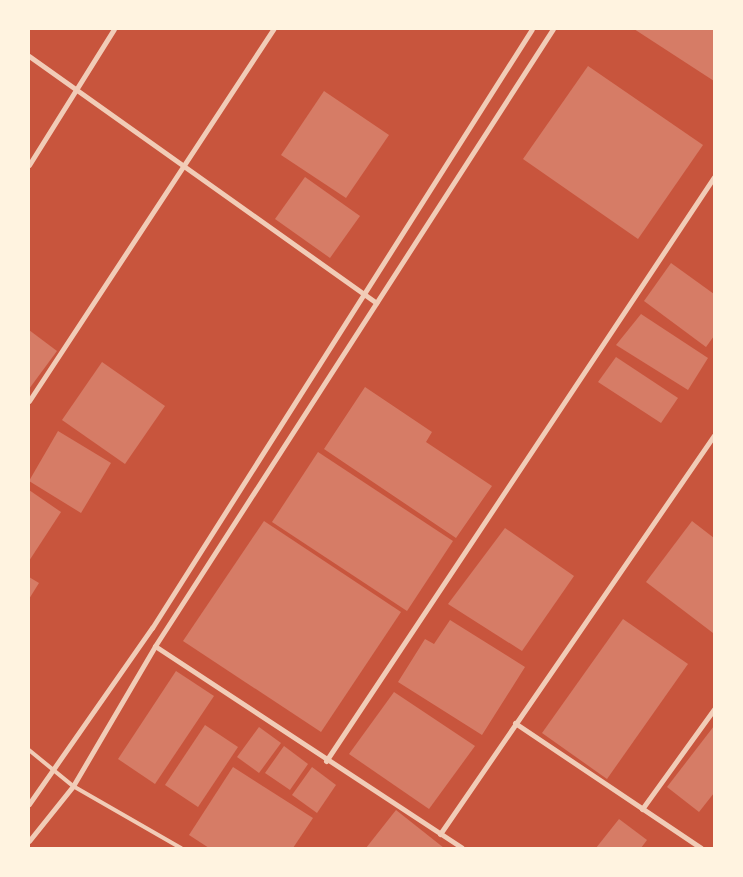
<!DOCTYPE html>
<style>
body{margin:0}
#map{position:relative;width:743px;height:877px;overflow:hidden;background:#c8553d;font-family:"Roboto Condensed",sans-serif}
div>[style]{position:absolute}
.building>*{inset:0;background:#d67c66}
.service>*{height:4px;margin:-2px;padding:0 2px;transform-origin:2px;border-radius:2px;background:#f1ccb7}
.minor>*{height:5px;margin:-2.5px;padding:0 2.5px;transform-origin:2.5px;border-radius:2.5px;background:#f1ccb7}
span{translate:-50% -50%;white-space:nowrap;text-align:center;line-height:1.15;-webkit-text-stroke:4.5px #fff3e0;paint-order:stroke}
.frame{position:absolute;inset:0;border:30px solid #fff3e0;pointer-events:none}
</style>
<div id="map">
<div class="building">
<div style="clip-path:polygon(634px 29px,714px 29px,714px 81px)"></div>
<div style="clip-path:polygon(588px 66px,703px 145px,638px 239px,523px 159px)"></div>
<div style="clip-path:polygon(324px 91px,389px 135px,346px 198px,281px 155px)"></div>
<div style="clip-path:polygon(305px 177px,360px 216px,330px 258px,275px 219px)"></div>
<div style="clip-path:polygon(671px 263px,714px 294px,714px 336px,706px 347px,644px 301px)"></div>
<div style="clip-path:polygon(641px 314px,708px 358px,688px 390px,616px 345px)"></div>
<div style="clip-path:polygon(29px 330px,57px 351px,29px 389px)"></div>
<div style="clip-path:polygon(616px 357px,678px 398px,661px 423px,598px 382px)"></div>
<div style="clip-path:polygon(102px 362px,165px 406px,125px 464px,62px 420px)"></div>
<div style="clip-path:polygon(365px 387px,432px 432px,426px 442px,492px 486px,456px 538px,324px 449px)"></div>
<div style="clip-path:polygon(58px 431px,111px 463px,81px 513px,29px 481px)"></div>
<div style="clip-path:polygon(318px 452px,453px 541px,407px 611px,272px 522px)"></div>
<div style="clip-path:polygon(29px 490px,61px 512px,29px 561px)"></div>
<div style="clip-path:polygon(264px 521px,401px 612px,321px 732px,183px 641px)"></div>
<div style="clip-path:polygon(692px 521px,714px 538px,713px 633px,646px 582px)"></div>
<div style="clip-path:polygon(505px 528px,574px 576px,522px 651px,448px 604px)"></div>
<div style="clip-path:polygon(29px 577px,39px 583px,29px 599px)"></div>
<div style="clip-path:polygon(623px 619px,688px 664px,607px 779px,542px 733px)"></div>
<div style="clip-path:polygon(450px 620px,525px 667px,482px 735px,398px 682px,425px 639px,434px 644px)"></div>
<div style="clip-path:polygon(176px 671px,214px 696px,155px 784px,118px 759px)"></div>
<div style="clip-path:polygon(394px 692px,475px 746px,429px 809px,349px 754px)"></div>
<div style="clip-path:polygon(205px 725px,238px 747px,198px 807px,165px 785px)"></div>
<div style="clip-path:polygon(714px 726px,714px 793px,699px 812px,667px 787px)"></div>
<div style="clip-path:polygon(259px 727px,281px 743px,259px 773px,237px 757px)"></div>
<div style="clip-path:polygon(284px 746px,308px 764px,290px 790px,265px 773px)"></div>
<div style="clip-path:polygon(233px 767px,313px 818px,293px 848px,209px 848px,189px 835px)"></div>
<div style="clip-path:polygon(312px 767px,336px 785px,317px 813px,292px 795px)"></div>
<div style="clip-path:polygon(396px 810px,444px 848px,366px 848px)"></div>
<div style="clip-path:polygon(619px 819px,647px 840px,641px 848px,596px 848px)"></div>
</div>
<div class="service">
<div style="left:29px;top:750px;width:57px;rotate:39.3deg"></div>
<div style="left:73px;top:786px;width:125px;rotate:29.9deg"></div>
</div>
<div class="minor">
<div style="left:29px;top:56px;width:426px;rotate:35.4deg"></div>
<div style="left:29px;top:165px;width:160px;rotate:-58deg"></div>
<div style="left:29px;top:401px;width:445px;rotate:-56.7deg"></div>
<div style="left:155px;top:646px;width:367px;rotate:33.3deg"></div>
<div style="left:515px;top:723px;width:224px;rotate:33.9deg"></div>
<div style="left:326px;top:761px;width:701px;rotate:-56.4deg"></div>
<div style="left:29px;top:804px;width:215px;rotate:-55.1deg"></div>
<div style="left:152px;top:628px;width:709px;rotate:-57.61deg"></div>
<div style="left:642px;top:809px;width:123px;rotate:-54.2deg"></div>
<div style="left:440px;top:834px;width:484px;rotate:-55.5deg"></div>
<div style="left:29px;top:841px;width:70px;rotate:-51.3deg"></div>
<div style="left:73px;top:786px;width:162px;rotate:-59.6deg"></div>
<div style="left:155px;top:646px;width:734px;rotate:-57.18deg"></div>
</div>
<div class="frame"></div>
</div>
